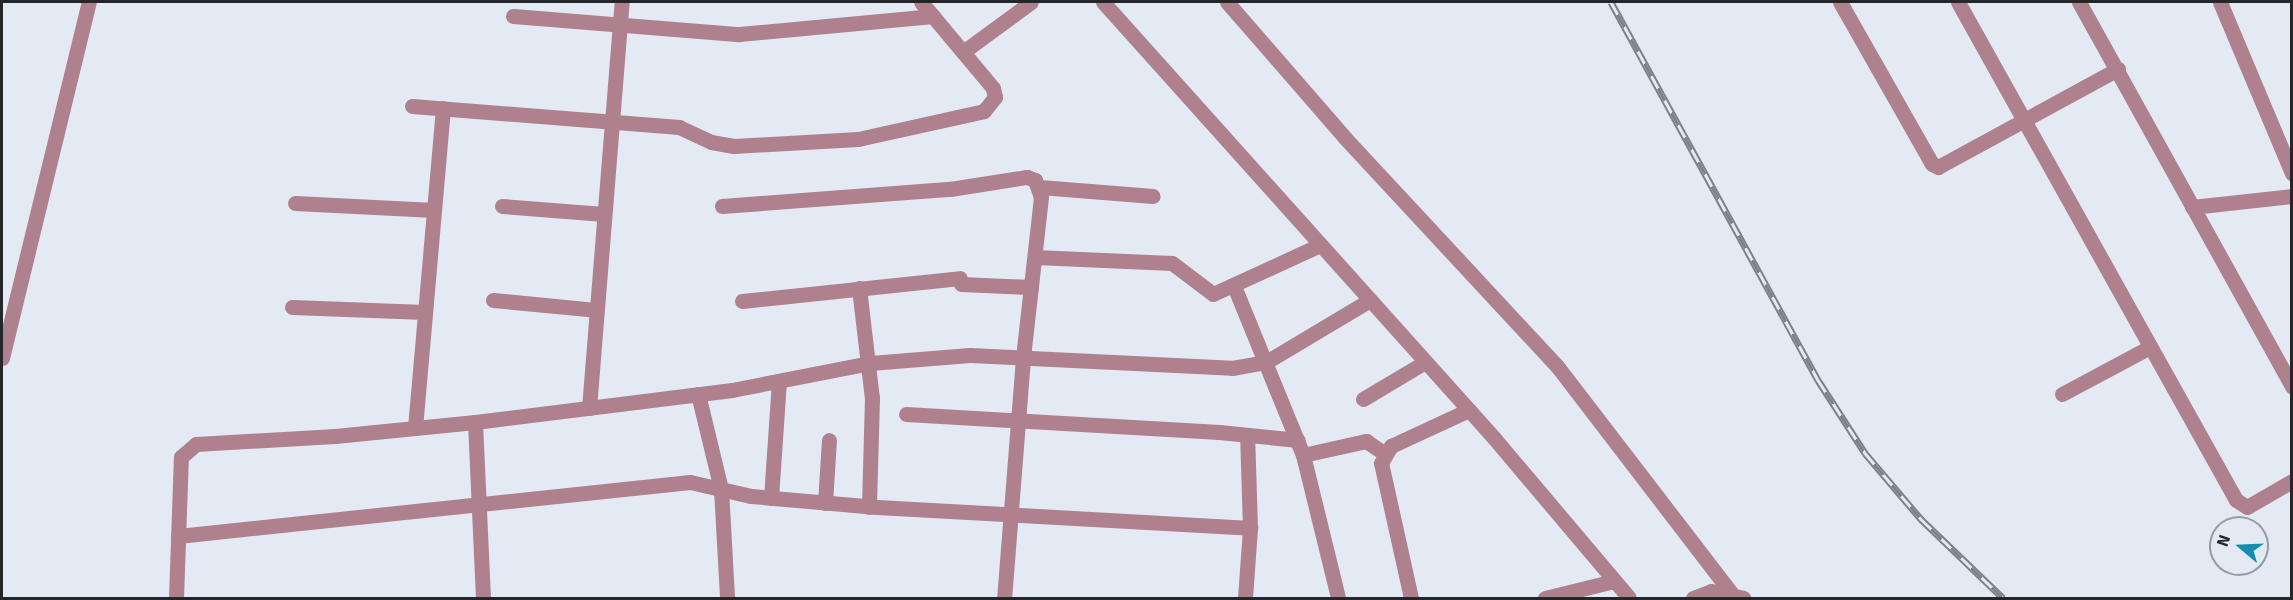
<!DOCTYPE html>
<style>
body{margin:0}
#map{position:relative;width:2293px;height:600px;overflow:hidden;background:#e3eaf4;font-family:Signika,sans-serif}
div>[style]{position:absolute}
.minor>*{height:15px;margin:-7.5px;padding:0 7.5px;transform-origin:7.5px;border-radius:7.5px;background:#af808d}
.rail>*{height:7px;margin-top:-3.5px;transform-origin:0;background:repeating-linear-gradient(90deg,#e3eaf4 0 14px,#7d8188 0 28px);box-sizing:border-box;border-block:2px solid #7d8188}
span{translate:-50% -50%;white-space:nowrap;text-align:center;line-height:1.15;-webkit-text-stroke:6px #e3eaf4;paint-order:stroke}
.frame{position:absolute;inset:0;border:3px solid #24262a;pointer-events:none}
.north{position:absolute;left:2209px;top:516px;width:60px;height:60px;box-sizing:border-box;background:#e3eaf4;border:2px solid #979ca3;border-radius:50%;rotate:289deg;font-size:16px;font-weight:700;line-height:24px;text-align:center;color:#24262a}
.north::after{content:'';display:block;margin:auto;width:21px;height:27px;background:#148daf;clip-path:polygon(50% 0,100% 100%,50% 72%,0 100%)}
</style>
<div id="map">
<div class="minor">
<div style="left:1103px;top:2px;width:586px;rotate:48.11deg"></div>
<div style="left:1494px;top:438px;width:209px;rotate:49.8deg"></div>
<div style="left:1227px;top:2px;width:181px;rotate:49deg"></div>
<div style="left:1346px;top:139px;width:310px;rotate:47.1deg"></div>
<div style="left:1557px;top:366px;width:286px;rotate:52.5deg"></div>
<div style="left:1840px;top:2px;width:186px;rotate:60.4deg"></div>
<div style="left:1932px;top:164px;width:7px;rotate:27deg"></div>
<div style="left:1938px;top:167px;width:205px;rotate:-28.6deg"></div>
<div style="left:1958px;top:2px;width:570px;rotate:60.83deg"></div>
<div style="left:2236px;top:500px;width:13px;rotate:32deg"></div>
<div style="left:2247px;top:507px;width:52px;rotate:-30deg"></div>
<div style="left:2079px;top:2px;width:440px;rotate:61deg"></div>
<div style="left:2220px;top:2px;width:186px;rotate:67.2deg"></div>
<div style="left:513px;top:16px;width:227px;rotate:4.6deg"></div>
<div style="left:739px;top:34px;width:195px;rotate:-5.3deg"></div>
<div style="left:963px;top:52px;width:84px;rotate:-36.3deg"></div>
<div style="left:412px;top:106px;width:268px;rotate:4.5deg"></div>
<div style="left:679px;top:127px;width:35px;rotate:25deg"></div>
<div style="left:711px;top:142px;width:23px;rotate:10deg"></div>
<div style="left:734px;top:146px;width:124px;rotate:-3.2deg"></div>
<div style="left:858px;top:139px;width:129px;rotate:-12.5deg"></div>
<div style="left:984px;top:111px;width:18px;rotate:-52deg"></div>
<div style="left:995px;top:97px;width:9px;rotate:-103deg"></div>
<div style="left:993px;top:88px;width:112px;rotate:-129.9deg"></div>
<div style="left:1040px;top:187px;width:113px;rotate:4.6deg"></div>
<div style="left:295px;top:203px;width:139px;rotate:2.9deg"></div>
<div style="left:502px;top:206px;width:102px;rotate:4.5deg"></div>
<div style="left:722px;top:206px;width:229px;rotate:-4.3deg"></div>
<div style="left:950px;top:189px;width:78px;rotate:-8.9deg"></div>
<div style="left:1027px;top:177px;width:9px;rotate:21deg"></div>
<div style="left:1035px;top:180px;width:18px;rotate:71deg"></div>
<div style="left:1041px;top:197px;width:162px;rotate:96.4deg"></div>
<div style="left:1023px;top:358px;width:241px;rotate:94.5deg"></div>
<div style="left:2192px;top:207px;width:101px;rotate:-6.3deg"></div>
<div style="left:1035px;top:257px;width:137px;rotate:2.5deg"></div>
<div style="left:1172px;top:263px;width:51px;rotate:37.1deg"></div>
<div style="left:1213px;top:294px;width:118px;rotate:-24.6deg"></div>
<div style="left:961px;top:284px;width:70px;rotate:2.5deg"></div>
<div style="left:1234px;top:286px;width:183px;rotate:67.8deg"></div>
<div style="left:1303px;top:455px;width:147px;rotate:76.2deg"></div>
<div style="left:859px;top:288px;width:111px;rotate:83.3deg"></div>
<div style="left:872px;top:398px;width:109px;rotate:91.6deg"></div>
<div style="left:493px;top:300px;width:103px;rotate:5.5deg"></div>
<div style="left:742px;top:301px;width:219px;rotate:-6deg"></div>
<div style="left:292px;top:307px;width:133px;rotate:2.2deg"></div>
<div style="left:2px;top:358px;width:366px;rotate:-76.3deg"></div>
<div style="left:698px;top:394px;width:98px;rotate:76.4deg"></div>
<div style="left:721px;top:489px;width:109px;rotate:86.8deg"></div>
<div style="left:2062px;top:394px;width:100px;rotate:-28.1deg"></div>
<div style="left:1363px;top:399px;width:72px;rotate:-30.8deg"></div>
<div style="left:589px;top:408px;width:407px;rotate:-85.4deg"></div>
<div style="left:906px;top:414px;width:314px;rotate:3.3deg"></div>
<div style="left:1219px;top:432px;width:79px;rotate:5.8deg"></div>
<div style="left:475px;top:422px;width:176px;rotate:87.4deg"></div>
<div style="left:415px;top:428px;width:321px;rotate:-85deg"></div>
<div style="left:1303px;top:455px;width:65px;rotate:-12.5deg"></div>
<div style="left:1366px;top:441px;width:23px;rotate:34deg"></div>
<div style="left:771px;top:498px;width:117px;rotate:-86.1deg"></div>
<div style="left:825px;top:503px;width:63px;rotate:-86.4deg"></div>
<div style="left:178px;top:536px;width:515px;rotate:-6.02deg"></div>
<div style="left:690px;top:482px;width:63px;rotate:12.9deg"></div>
<div style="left:751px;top:496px;width:126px;rotate:5deg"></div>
<div style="left:877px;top:507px;width:374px;rotate:3.2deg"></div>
<div style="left:176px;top:598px;width:141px;rotate:-88deg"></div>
<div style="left:181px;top:457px;width:20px;rotate:-41deg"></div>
<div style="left:196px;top:444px;width:139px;rotate:-3.3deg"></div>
<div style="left:335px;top:436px;width:141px;rotate:-5.7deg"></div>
<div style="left:475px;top:422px;width:259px;rotate:-7.1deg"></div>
<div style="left:732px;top:390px;width:141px;rotate:-11.1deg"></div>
<div style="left:870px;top:363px;width:100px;rotate:-4.6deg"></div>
<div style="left:970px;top:355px;width:262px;rotate:2.8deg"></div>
<div style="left:1232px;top:368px;width:35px;rotate:-10deg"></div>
<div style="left:1266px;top:362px;width:121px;rotate:-30.8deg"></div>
<div style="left:1245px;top:598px;width:70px;rotate:-85.9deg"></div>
<div style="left:1250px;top:528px;width:93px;rotate:-91.8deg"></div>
<div style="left:1411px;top:598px;width:138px;rotate:-102.5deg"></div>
<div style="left:1381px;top:463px;width:20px;rotate:-60deg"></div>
<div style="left:1391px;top:446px;width:86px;rotate:-24.8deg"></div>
<div style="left:1545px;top:598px;width:71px;rotate:-13.8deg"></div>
<div style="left:1693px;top:598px;width:19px;rotate:-21deg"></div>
<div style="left:1711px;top:591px;width:33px;rotate:12deg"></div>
</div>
<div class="rail">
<div style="left:1611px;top:2px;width:431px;rotate:61.3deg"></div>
<div style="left:1818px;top:380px;width:87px;rotate:57.2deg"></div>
<div style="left:1865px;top:453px;width:87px;rotate:49.7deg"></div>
<div style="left:1921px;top:519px;width:114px;rotate:43.9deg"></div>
</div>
<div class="frame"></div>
<div class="north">N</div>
</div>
